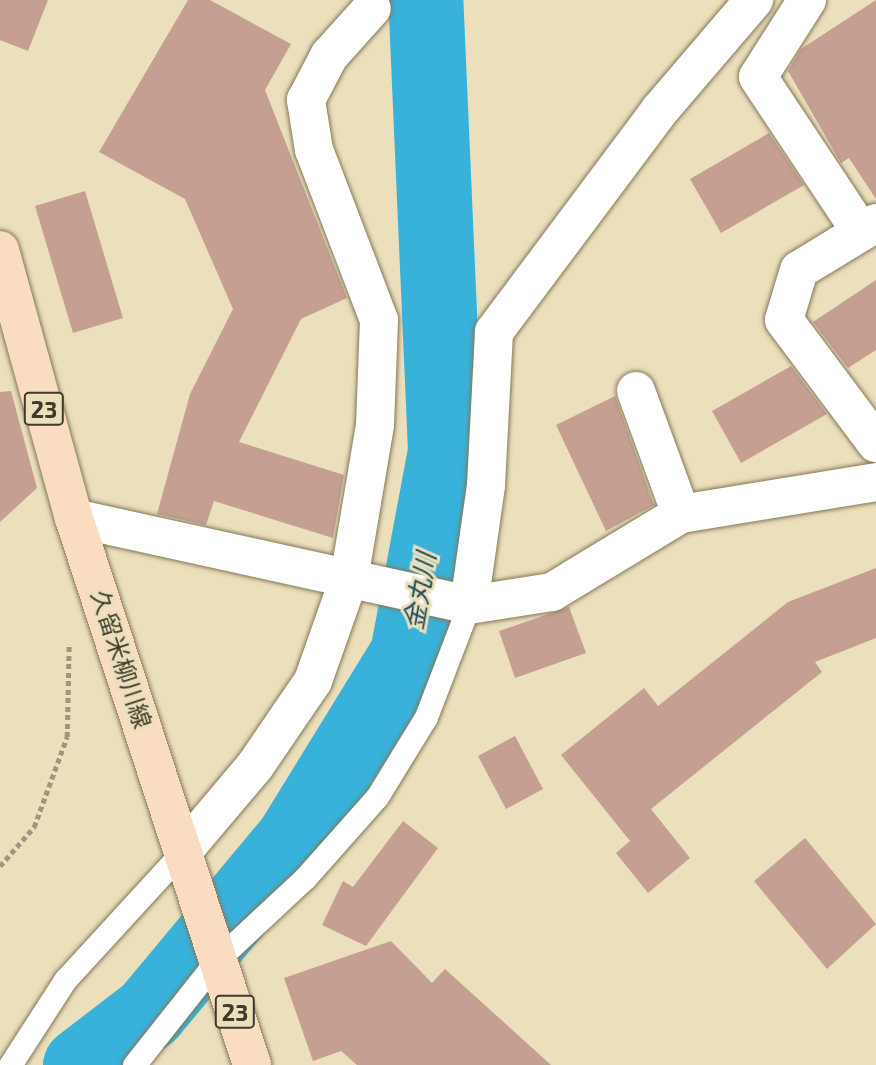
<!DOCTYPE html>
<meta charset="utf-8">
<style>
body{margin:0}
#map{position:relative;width:876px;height:1065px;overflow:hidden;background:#ebdfbc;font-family:"Exo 2","Noto Sans JP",sans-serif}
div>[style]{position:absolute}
.river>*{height:75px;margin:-37.5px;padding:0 37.5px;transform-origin:37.5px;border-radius:37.5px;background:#38b2db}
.building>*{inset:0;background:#c5a092}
.path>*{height:4.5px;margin-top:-2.25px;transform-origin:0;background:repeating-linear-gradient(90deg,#9f967d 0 5px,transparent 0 8.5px)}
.roads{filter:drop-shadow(0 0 2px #837858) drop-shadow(0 0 2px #837858)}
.service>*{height:23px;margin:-11.5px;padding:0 11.5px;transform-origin:11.5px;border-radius:11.5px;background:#fff}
.minor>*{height:38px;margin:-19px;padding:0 19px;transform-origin:19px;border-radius:19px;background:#fff}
.primary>*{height:38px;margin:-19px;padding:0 19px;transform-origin:19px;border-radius:19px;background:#faddc1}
span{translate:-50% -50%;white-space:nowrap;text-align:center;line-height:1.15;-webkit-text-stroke:6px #ebdfbc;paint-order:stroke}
.shield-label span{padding:2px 5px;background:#ebdfbc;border:2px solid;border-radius:5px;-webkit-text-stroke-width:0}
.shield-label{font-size:23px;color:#3f3a2c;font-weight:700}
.street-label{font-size:24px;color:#3f3a2c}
.water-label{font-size:26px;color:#1b4c5e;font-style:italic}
</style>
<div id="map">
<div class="river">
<div style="left:80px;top:1065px;width:87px;rotate:-37.5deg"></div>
<div style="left:149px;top:1012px;width:225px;rotate:-50.2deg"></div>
<div style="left:293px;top:839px;width:217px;rotate:-58.4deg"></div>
<div style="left:407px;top:654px;width:208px;rotate:-79.4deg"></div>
<div style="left:445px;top:450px;width:450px;rotate:-92.5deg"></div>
</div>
<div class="building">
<div style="clip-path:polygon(0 0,48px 0,28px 51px,0 40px)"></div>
<div style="clip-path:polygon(188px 0,210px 0,291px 44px,265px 90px,347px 298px,301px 319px,239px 442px,344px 475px,333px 538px,214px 501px,206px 525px,157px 514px,190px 394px,233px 309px,185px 199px,99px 152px)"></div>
<div style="clip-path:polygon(876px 0,876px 199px,849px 158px,841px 163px,788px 71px,801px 49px)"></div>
<div style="clip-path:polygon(769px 133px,804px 185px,721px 233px,690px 179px)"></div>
<div style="clip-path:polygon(85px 191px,123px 318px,73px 333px,35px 206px)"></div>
<div style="clip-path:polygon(876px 280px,876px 350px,848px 368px,813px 322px)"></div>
<div style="clip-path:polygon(791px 366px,827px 414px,741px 463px,712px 411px)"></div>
<div style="clip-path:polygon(11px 391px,37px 488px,0 522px,0 392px)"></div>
<div style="clip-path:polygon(615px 396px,654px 505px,606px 531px,556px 425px)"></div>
<div style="clip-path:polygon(876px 568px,876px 638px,815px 662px,822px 672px,651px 809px,690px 858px,648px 893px,616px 853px,630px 841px,561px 755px,644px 688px,658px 706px,788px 602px)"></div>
<div style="clip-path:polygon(569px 607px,586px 653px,515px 678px,499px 631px)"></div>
<div style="clip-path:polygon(515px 736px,543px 789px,506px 809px,478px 756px)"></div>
<div style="clip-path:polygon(403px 821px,438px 848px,366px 946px,322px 925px,343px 881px,353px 887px)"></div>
<div style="clip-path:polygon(805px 838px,876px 924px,827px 969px,754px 881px)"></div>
<div style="clip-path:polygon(391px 941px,432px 983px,445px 969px,551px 1065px,357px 1065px,341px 1051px,313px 1061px,284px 978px)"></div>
</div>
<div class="path">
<div style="left:0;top:866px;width:52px;rotate:-48.9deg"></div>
<div style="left:34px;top:827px;width:96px;rotate:-69.9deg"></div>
<div style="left:67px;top:737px;width:93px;rotate:-88.8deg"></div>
</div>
<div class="roads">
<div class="service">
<div style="left:10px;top:1065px;width:101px;rotate:-57.1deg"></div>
<div style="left:65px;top:980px;width:176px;rotate:-47.5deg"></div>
<div style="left:134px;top:1065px;width:135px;rotate:-51.6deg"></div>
<div style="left:218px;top:959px;width:119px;rotate:-43deg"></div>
<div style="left:305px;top:878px;width:108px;rotate:-48.4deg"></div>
<div style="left:377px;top:797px;width:94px;rotate:-58.5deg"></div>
<div style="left:426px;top:717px;width:120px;rotate:-69deg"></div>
</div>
<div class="minor">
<div style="left:807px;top:0;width:91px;rotate:122.5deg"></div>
<div style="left:758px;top:77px;width:186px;rotate:56.4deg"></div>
<div style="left:876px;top:223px;width:90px;rotate:148.6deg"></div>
<div style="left:799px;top:270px;width:52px;rotate:106.7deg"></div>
<div style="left:784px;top:320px;width:154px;rotate:53.2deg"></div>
<div style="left:636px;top:391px;width:131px;rotate:69.9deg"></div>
<div style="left:74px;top:518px;width:404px;rotate:12.4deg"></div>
<div style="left:469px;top:605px;width:84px;rotate:-8.9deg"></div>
<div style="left:552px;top:592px;width:151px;rotate:-31.2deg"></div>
<div style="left:681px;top:514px;width:198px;rotate:-9.3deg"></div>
<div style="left:469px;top:605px;width:121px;rotate:-81.9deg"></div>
<div style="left:486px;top:485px;width:153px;rotate:-87deg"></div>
<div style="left:494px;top:332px;width:277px;rotate:-53.2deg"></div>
<div style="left:660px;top:110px;width:145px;rotate:-49.5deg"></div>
<div style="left:184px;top:850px;width:110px;rotate:-49.8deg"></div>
<div style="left:255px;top:766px;width:103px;rotate:-55.7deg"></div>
<div style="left:313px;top:681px;width:108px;rotate:-70.6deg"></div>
<div style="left:349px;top:579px;width:156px;rotate:-80.4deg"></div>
<div style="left:375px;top:425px;width:105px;rotate:-87.8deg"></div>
<div style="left:379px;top:320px;width:182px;rotate:-110.9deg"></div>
<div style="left:314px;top:150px;width:51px;rotate:-99.1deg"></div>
<div style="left:306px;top:100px;width:50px;rotate:-62.4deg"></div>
<div style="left:329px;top:56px;width:64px;rotate:-48.1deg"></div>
</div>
<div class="primary">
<div style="left:0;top:250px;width:278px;rotate:74.6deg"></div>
<div style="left:74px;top:518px;width:575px;rotate:71.97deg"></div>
</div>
</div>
<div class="shield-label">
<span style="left:44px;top:409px">23</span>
<span style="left:235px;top:1012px">23</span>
</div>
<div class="street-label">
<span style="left:122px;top:659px;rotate:72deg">久留米柳川線</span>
</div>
<div class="water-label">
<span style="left:419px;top:591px;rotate:-80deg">金丸川</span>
</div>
</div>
